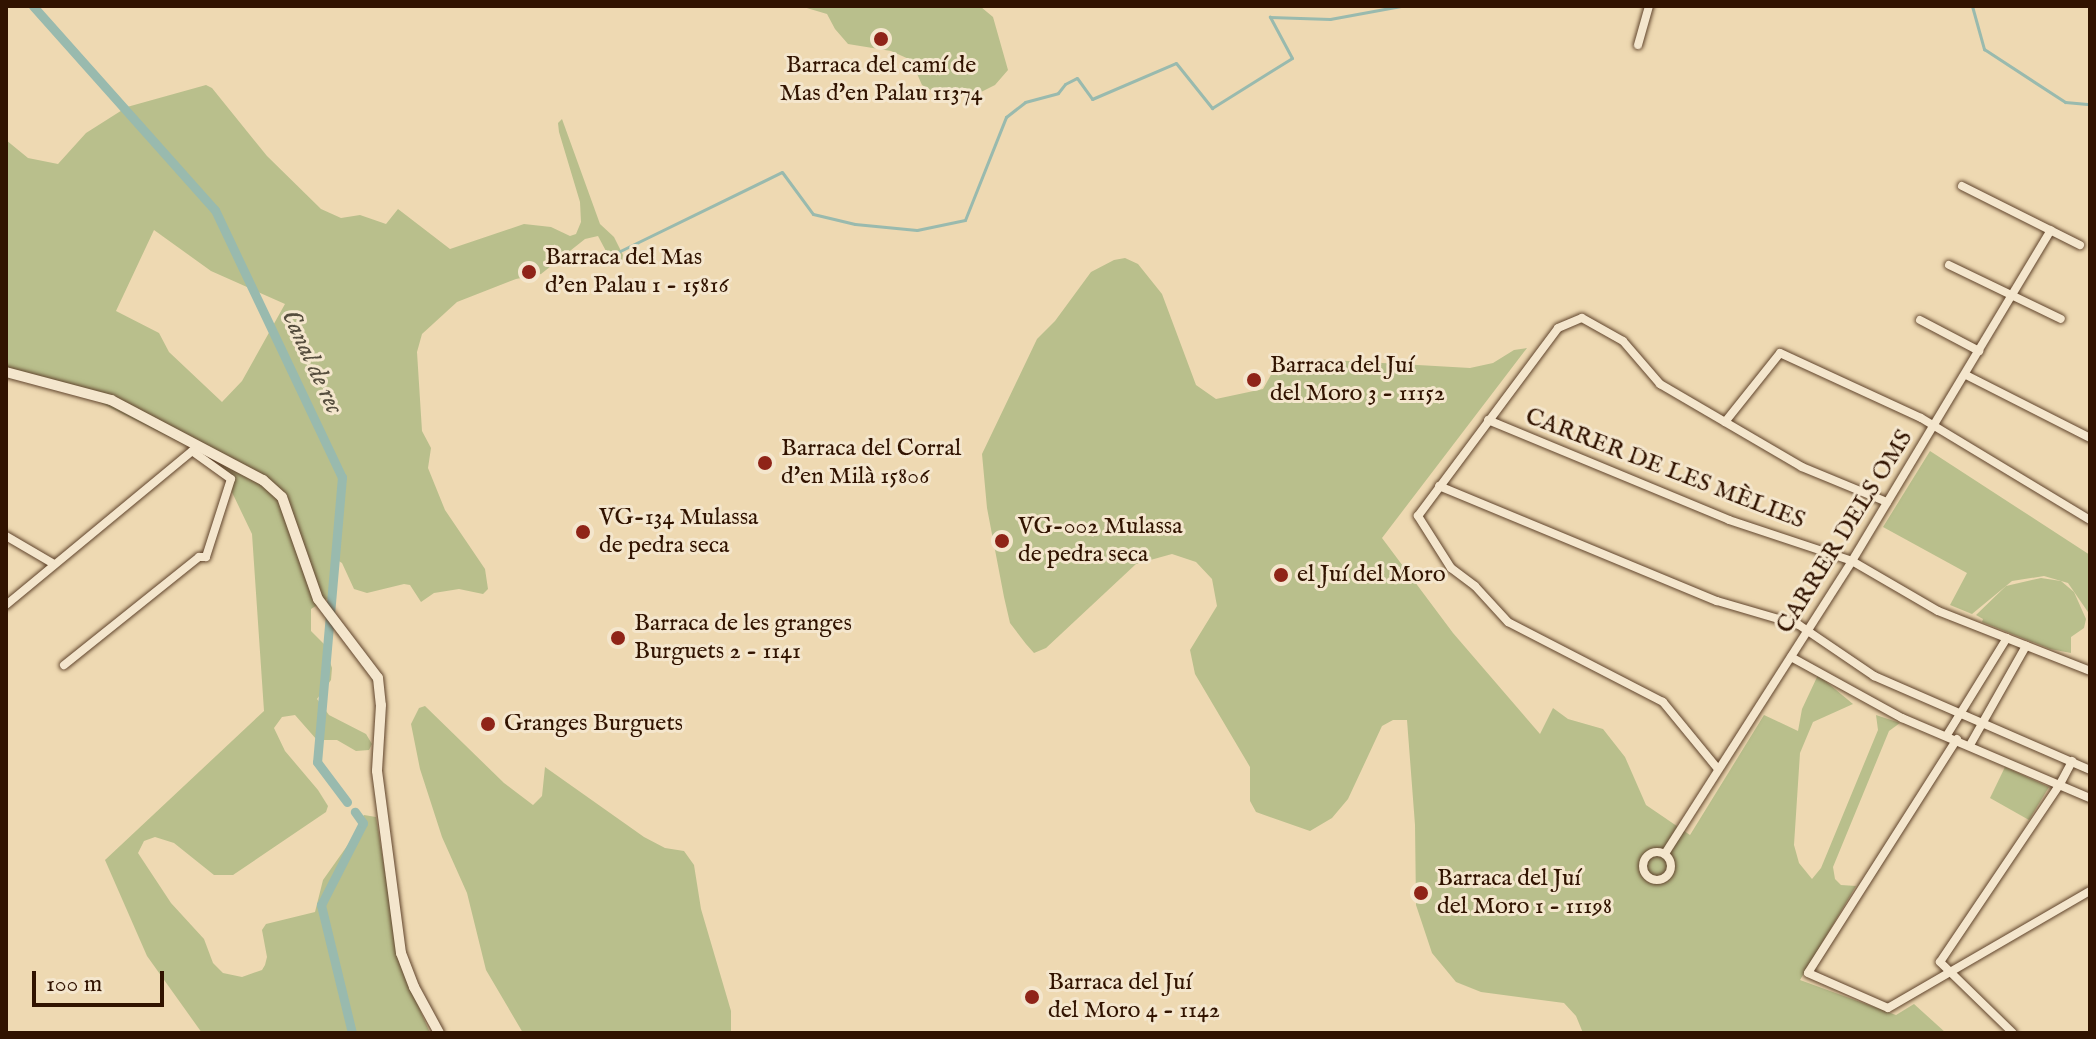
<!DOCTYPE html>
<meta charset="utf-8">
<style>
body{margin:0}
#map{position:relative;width:2096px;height:1039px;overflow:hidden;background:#eed9b2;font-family:"IM FELL English",serif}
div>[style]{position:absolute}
.green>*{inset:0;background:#b9bf8c}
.stream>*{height:3px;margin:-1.5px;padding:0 1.5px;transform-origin:1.5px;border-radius:1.5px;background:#99baae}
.canal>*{height:9px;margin:-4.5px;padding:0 4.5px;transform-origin:4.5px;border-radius:4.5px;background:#99baae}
.roads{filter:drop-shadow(0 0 2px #60442c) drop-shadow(0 0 2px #60442c)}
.minor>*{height:8px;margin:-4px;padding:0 4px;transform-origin:4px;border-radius:4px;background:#f4e6cd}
.minor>.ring{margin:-4px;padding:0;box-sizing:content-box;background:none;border:8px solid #f4e6cd;border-radius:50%}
.tertiary>*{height:10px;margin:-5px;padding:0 5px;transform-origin:5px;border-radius:5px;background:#f4e6cd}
.dots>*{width:22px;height:22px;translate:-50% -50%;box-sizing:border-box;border:4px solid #f4e6cd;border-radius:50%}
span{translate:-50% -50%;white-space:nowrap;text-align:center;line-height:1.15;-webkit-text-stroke:6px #f4e6cd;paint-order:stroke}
.poi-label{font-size:24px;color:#311300}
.left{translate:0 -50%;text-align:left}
.street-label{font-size:24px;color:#311300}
.water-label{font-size:26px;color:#554d3d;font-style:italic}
.frame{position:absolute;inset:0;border:8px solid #311300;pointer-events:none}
.scale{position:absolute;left:32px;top:971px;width:132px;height:36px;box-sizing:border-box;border:4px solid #311300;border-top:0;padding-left:10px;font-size:24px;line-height:28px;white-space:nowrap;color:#311300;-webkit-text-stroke:6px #f4e6cd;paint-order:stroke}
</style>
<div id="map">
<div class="green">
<div style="clip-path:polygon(800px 6px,981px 7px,993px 17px,1008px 70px,995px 85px,977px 94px,936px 93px,922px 85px,911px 60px,891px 51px,848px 44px,835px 29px,827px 14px)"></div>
<div style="clip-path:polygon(evenodd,206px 85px,212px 88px,267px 156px,321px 209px,341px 218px,360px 215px,386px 224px,398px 209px,450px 249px,524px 224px,551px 227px,570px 236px,576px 234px,581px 222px,580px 202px,559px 132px,558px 123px,562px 119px,600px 224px,614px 237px,623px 255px,622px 261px,616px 261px,607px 253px,598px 236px,585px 239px,541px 274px,516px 279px,457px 302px,422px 334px,417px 352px,422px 431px,431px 448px,428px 468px,445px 510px,485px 569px,488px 589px,483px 594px,459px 589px,434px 593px,421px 602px,410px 585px,404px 584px,367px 593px,354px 589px,342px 563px,337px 560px,332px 563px,332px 596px,311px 609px,311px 631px,324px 644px,332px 668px,331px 680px,317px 699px,329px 715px,366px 734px,372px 744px,369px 750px,356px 751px,337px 740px,317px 740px,295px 715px,282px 717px,274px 728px,285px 751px,318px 790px,328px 806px,326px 812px,233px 875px,214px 875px,174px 843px,155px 837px,144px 841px,138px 853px,171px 903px,204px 939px,213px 963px,223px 973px,242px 977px,262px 970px,265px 965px,267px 957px,262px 930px,266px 924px,315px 912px,323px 880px,352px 839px,360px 821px,364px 815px,376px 817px,400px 964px,430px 1033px,202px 1033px,147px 956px,105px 860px,264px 711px,252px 534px,217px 461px,73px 389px,6px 376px,6px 140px,28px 158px,58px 164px,86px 133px,127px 107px,206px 85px,154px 230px,211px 271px,285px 304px,242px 381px,222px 402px,169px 352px,159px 333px,116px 311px,154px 230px)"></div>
<div style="clip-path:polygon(1125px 258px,1138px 264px,1162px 294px,1196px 385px,1216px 399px,1263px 389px,1276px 366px,1313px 359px,1470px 368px,1493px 363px,1514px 350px,1527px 348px,1382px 538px,1453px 633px,1540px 734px,1553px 708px,1568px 719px,1603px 729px,1625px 757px,1646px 805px,1690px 835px,1764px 715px,1798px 731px,1802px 709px,1818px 675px,1853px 704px,1813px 722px,1800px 753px,1794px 845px,1799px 863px,1812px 879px,1821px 868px,1878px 730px,1876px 715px,1900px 723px,1889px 731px,1833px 867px,1835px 879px,1841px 885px,1856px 886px,1800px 980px,1896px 1015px,1914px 1004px,1946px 1033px,1583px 1033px,1576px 1016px,1564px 1003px,1481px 992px,1456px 982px,1432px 953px,1416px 905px,1415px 825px,1407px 720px,1393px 720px,1382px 726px,1348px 799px,1332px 818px,1310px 831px,1256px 812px,1250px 801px,1250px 767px,1195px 674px,1190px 650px,1217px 606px,1212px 579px,1196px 562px,1172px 554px,1136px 564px,1046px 648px,1034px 653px,1026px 644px,1010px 623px,1004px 597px,987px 508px,982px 454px,1037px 339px,1055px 321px,1091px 272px,1114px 260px)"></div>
<div style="clip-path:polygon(1930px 451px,2090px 555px,2090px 615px,2068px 583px,2044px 576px,2012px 581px,1972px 614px,1950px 605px,1967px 573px,1883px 527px)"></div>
<div style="clip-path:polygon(2041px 578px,2061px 581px,2074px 592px,2086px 619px,2084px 628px,2071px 637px,2071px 653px,2050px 649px,1982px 622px,1983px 619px,1976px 615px,2006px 586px)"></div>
<div style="clip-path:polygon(425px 706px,504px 783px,533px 805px,542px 796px,545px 767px,644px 837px,665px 848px,684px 851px,694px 865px,701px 909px,731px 1011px,731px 1033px,523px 1033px,486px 970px,467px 893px,442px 837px,420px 769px,411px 724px,419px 708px)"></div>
<div style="clip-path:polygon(2005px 767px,2049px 787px,2029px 820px,1990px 798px)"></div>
</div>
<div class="stream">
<div style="left:1972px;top:6px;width:45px;rotate:74.4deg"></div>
<div style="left:1984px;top:49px;width:97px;rotate:33.2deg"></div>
<div style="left:2065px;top:102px;width:25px;rotate:5deg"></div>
<div style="left:618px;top:252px;width:182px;rotate:-26deg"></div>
<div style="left:782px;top:172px;width:52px;rotate:53.6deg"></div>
<div style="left:813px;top:214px;width:43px;rotate:13.4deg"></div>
<div style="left:855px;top:224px;width:62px;rotate:5.5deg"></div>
<div style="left:917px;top:230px;width:49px;rotate:-11.8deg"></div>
<div style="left:965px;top:220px;width:111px;rotate:-68.3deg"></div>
<div style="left:1006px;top:117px;width:24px;rotate:-38deg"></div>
<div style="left:1025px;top:102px;width:34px;rotate:-15deg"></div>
<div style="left:1058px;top:93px;width:11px;rotate:-52deg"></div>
<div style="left:1065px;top:84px;width:13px;rotate:-27deg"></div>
<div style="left:1077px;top:78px;width:26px;rotate:54deg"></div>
<div style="left:1092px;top:99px;width:91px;rotate:-23.2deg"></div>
<div style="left:1176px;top:63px;width:58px;rotate:51.3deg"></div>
<div style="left:1212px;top:108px;width:94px;rotate:-32deg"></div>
<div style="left:1292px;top:58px;width:47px;rotate:-118.2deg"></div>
<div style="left:1270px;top:17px;width:60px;rotate:1.9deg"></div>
<div style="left:1330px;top:19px;width:72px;rotate:-10.4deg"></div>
</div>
<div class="canal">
<div style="left:33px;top:6px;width:273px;rotate:48.3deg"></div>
<div style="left:215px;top:210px;width:296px;rotate:64.6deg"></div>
<div style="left:342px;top:477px;width:286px;rotate:95deg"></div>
<div style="left:317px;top:762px;width:50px;rotate:53.1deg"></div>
<div style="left:352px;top:1033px;width:132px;rotate:-103.6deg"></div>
<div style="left:321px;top:905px;width:92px;rotate:-62.9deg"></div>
<div style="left:363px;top:823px;width:14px;rotate:-126deg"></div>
</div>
<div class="roads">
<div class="minor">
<div style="left:1638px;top:45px;width:41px;rotate:-74.2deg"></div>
<div style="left:1962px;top:186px;width:132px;rotate:26.6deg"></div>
<div style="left:1949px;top:265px;width:124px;rotate:25.7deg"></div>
<div style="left:1920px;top:320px;width:67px;rotate:27.7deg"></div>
<div style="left:1966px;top:375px;width:139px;rotate:26.9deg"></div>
<div style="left:1488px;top:420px;width:261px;rotate:22.5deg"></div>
<div style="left:1729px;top:520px;width:130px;rotate:18.4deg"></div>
<div style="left:1852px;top:561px;width:99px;rotate:30.2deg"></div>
<div style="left:1938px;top:611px;width:163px;rotate:21.5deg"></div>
<div style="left:1725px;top:422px;width:88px;rotate:-51.4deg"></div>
<div style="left:1780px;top:353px;width:155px;rotate:24.7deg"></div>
<div style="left:1921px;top:418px;width:197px;rotate:31.1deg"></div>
<div style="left:1439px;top:486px;width:301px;rotate:22.5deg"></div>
<div style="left:1717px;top:601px;width:85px;rotate:16.3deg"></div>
<div style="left:1799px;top:625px;width:91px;rotate:34.2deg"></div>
<div style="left:1874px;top:676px;width:236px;rotate:23.5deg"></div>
<div style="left:6px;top:536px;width:56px;rotate:30.3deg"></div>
<div style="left:6px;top:605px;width:241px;rotate:-39.6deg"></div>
<div style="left:192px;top:451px;width:48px;rotate:35.7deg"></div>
<div style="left:231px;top:479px;width:82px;rotate:107.8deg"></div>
<div style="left:206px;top:557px;width:7px;rotate:180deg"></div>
<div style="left:199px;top:557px;width:173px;rotate:141.3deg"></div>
<div style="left:1791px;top:657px;width:127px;rotate:28.8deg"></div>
<div style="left:1902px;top:718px;width:204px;rotate:23.1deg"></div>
<div style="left:1947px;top:735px;width:114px;rotate:-58.3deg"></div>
<div style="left:1957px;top:739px;width:277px;rotate:122.5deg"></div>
<div style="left:1808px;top:973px;width:87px;rotate:23.6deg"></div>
<div style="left:1888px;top:1008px;width:233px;rotate:-30.1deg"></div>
<div style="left:1970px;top:745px;width:114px;rotate:-60.5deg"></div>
<div style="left:1718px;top:769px;width:87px;rotate:-129.4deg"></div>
<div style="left:1663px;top:702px;width:174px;rotate:-152.7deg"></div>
<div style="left:1508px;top:622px;width:49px;rotate:-132.5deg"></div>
<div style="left:1475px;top:586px;width:30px;rotate:-143deg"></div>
<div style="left:1451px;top:568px;width:62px;rotate:-122.4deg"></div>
<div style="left:1418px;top:516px;width:234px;rotate:-53.3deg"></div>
<div style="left:1558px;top:328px;width:26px;rotate:-23deg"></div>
<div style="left:1582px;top:318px;width:47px;rotate:29.3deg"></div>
<div style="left:1623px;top:341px;width:57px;rotate:49.3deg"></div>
<div style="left:1660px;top:384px;width:164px;rotate:30.3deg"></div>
<div style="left:1802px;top:467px;width:92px;rotate:22.4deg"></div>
<div class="ring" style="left:1643px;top:852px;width:20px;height:20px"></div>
<div style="left:1666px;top:852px;width:345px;rotate:-57.4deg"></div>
<div style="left:1852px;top:561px;width:386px;rotate:-59deg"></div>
<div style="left:2013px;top:1033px;width:102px;rotate:-135.8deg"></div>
<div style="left:1940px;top:962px;width:215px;rotate:-56deg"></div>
<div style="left:2060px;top:784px;width:26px;rotate:-62deg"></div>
</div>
<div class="tertiary">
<div style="left:6px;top:372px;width:109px;rotate:14.9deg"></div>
<div style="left:111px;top:400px;width:172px;rotate:27.8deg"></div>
<div style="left:263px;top:480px;width:25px;rotate:42deg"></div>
<div style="left:282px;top:497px;width:108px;rotate:70.6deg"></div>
<div style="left:318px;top:599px;width:99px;rotate:52.8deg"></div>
<div style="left:378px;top:678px;width:27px;rotate:84deg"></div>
<div style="left:381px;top:705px;width:66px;rotate:93.5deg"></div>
<div style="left:377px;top:771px;width:184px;rotate:82.5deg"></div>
<div style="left:401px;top:953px;width:36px;rotate:69deg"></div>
<div style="left:414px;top:987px;width:52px;rotate:61.5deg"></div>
</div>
</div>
<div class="dots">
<div style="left:881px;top:39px;background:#8f2418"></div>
<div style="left:529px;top:272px;background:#8f2418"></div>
<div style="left:1254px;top:380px;background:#8f2418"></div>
<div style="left:765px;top:463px;background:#8f2418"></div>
<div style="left:583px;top:532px;background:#8f2418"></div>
<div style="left:1002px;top:541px;background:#8f2418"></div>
<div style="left:1281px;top:575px;background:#8f2418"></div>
<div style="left:618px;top:638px;background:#8f2418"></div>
<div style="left:488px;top:724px;background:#8f2418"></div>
<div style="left:1421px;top:893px;background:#8f2418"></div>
<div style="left:1032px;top:997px;background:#8f2418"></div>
</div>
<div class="poi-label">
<span style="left:881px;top:80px">Barraca del camí de<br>Mas d'en Palau 11374</span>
<span class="left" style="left:545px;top:272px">Barraca del Mas<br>d'en Palau 1 - 15816</span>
<span class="left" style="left:1270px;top:380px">Barraca del Juí<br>del Moro 3 - 11152</span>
<span class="left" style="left:781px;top:463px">Barraca del Corral<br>d'en Milà 15806</span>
<span class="left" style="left:599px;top:532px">VG-134 Mulassa<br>de pedra seca</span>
<span class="left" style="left:1018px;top:541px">VG-002 Mulassa<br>de pedra seca</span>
<span class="left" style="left:1297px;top:575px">el Juí del Moro</span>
<span class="left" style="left:634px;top:638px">Barraca de les granges<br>Burguets 2 - 1141</span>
<span class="left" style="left:504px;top:724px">Granges Burguets</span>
<span class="left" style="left:1437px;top:893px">Barraca del Juí<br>del Moro 1 - 11198</span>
<span class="left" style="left:1048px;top:997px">Barraca del Juí<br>del Moro 4 - 1142</span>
</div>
<div class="street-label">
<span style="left:1665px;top:469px;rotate:21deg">CARRER DE LES MÈLIES</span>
<span style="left:1845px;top:532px;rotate:-58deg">CARRER DELS OMS</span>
</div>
<div class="water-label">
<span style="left:312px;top:362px;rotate:65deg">Canal de rec</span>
</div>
<div class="frame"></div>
<div class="scale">100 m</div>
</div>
